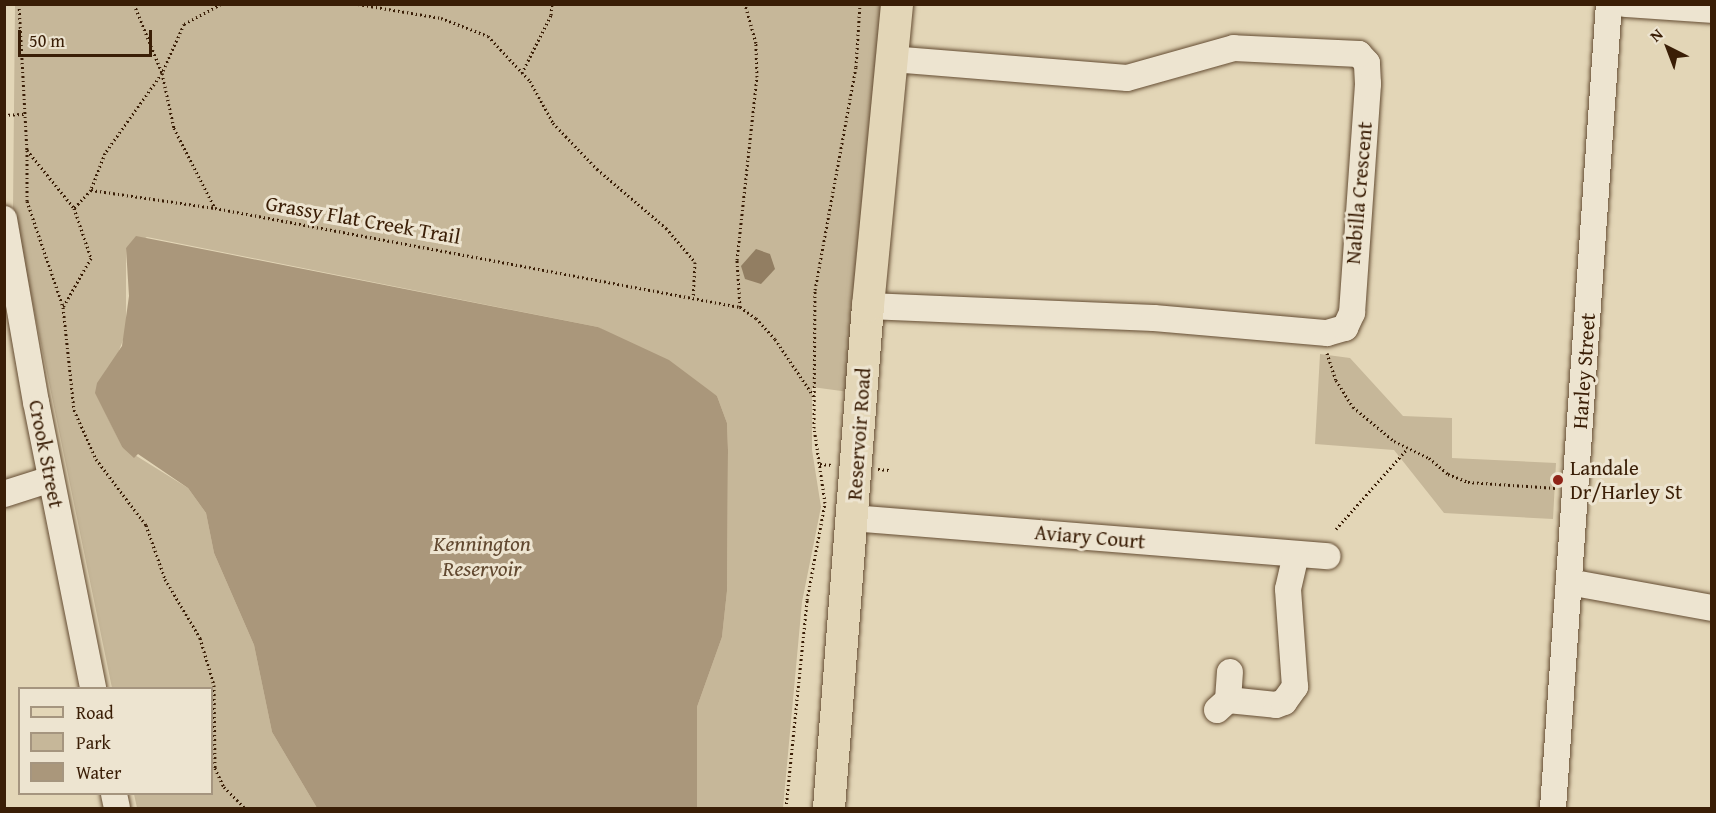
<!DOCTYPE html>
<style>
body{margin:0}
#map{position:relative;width:1716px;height:813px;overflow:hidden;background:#e3d6b7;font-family:"Gentium Book Plus",serif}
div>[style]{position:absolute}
.green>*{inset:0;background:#c6b799}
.water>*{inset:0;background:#aa977b}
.building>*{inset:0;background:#927e62}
.path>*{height:3px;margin-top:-1.5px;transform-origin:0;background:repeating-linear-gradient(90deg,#3a1e06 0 1.5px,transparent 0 4.5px)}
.roads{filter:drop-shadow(0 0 2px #644c32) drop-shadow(0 0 2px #644c32)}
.minor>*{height:26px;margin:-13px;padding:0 13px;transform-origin:13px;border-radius:13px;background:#ede4d0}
.major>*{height:32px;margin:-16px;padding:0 16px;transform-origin:16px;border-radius:16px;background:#e3d6b7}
.dots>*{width:16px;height:16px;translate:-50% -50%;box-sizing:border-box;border:3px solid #ede4d0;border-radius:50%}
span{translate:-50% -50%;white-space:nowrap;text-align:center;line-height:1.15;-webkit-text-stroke:6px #ede4d0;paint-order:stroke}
.street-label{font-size:21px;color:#3a1e06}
.poi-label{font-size:21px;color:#3a1e06}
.left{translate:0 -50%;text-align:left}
.water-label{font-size:22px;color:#61482f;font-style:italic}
.frame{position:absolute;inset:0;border:6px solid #3a1e06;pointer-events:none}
.legend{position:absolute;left:18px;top:687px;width:195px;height:108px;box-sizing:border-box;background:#ede4d0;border:2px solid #a5957f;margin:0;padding:8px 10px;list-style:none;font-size:18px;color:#3a1e06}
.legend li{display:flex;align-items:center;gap:12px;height:30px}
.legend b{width:30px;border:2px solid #a5957f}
.north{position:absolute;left:1638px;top:18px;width:60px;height:60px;-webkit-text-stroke:4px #ede4d0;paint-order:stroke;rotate:318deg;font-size:16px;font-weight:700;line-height:24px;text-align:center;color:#3a1e06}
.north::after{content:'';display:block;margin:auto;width:21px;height:27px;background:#3a1e06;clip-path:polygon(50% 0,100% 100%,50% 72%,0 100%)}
.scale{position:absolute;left:18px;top:30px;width:134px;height:27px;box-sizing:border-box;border:3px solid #3a1e06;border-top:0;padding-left:8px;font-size:18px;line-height:21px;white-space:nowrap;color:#3a1e06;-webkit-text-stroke:4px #ede4d0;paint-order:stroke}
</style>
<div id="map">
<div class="green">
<div style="clip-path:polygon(15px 5px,881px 5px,849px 392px,812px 387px,812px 450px,821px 507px,802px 602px,783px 808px,697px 808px,697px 707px,722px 637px,727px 591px,728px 450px,727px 423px,717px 396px,598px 327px,147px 237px,126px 248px,126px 332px,117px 356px,106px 370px,106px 414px,122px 447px,188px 488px,206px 513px,214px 553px,254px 645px,272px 732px,317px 808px,137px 808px,134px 794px,212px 794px,212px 688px,112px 688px,13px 208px)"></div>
<div style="clip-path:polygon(1320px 354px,1350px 358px,1403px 416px,1452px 418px,1452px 458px,1556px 463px,1553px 519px,1444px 513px,1394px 450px,1315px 444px)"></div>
</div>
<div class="water">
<div style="clip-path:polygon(136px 236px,598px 327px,669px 360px,717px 396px,727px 423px,728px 450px,727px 591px,722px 637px,697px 707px,697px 808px,317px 808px,272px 732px,254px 645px,214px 553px,206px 513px,188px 488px,138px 454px,134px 458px,122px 447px,95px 393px,97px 383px,122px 346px,129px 296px,126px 248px)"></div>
</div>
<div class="building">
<div style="clip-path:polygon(756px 249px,770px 254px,775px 269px,761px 284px,745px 279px,741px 266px)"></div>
</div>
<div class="path">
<div style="left:19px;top:4px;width:146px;rotate:86.9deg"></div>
<div style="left:27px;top:150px;width:75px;rotate:51deg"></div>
<div style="left:134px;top:4px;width:74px;rotate:67.9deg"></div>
<div style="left:162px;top:73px;width:56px;rotate:77.7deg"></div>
<div style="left:174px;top:128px;width:90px;rotate:62.9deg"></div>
<div style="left:221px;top:4px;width:42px;rotate:151.6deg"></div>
<div style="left:184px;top:24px;width:54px;rotate:114.2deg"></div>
<div style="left:162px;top:73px;width:98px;rotate:125.5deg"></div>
<div style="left:105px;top:153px;width:40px;rotate:111deg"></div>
<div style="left:91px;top:190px;width:125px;rotate:8.3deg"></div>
<div style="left:215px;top:208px;width:534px;rotate:10.68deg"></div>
<div style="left:740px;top:307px;width:19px;rotate:35deg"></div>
<div style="left:756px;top:318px;width:28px;rotate:48deg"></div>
<div style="left:775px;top:339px;width:71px;rotate:55.9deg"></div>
<div style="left:358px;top:4px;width:84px;rotate:9.6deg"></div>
<div style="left:441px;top:18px;width:50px;rotate:21deg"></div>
<div style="left:488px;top:36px;width:62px;rotate:47deg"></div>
<div style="left:530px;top:81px;width:48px;rotate:61.3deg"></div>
<div style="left:553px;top:123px;width:64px;rotate:46.3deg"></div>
<div style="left:597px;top:169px;width:91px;rotate:40.5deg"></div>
<div style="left:666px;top:228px;width:45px;rotate:49.5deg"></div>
<div style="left:695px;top:262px;width:34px;rotate:93deg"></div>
<div style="left:522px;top:73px;width:65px;rotate:-63.4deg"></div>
<div style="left:551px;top:15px;width:11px;rotate:-85deg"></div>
<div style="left:4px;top:115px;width:22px;rotate:-3deg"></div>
<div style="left:27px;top:150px;width:51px;rotate:90deg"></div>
<div style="left:27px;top:201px;width:112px;rotate:71.2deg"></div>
<div style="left:91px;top:190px;width:25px;rotate:133deg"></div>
<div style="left:74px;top:208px;width:53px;rotate:71.2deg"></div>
<div style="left:91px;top:258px;width:56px;rotate:119.7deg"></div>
<div style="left:63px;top:307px;width:104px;rotate:83.9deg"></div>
<div style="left:74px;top:410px;width:54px;rotate:65.8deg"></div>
<div style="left:96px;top:459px;width:83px;rotate:52.9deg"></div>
<div style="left:146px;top:525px;width:57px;rotate:70.6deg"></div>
<div style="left:165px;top:579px;width:69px;rotate:59.3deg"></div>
<div style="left:200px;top:638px;width:49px;rotate:73.4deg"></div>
<div style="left:214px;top:685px;width:83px;rotate:89.3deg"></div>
<div style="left:215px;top:768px;width:21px;rotate:65deg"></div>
<div style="left:224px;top:787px;width:30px;rotate:45deg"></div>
<div style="left:740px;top:307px;width:47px;rotate:-93.7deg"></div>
<div style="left:737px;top:260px;width:184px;rotate:-83.8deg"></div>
<div style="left:757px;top:77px;width:34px;rotate:-92deg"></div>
<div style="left:756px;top:43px;width:41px;rotate:-105.8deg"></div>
<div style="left:1327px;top:353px;width:28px;rotate:72deg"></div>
<div style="left:1336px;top:380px;width:32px;rotate:58deg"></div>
<div style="left:1353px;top:407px;width:53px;rotate:39.7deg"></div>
<div style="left:1394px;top:441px;width:39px;rotate:26deg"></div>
<div style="left:1429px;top:458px;width:25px;rotate:40deg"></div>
<div style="left:1448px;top:474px;width:22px;rotate:22deg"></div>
<div style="left:1468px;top:482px;width:88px;rotate:3.9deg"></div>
<div style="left:820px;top:464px;width:13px;rotate:4deg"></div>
<div style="left:878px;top:469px;width:11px;rotate:5deg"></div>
<div style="left:1336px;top:529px;width:108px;rotate:-48.4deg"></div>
<div style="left:786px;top:808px;width:209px;rotate:-84.2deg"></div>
<div style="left:807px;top:600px;width:99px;rotate:-79.5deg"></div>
<div style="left:825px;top:503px;width:76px;rotate:-98.3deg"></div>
<div style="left:814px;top:428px;width:138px;rotate:-89.6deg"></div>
<div style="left:815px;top:290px;width:227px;rotate:-79.6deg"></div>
<div style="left:856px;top:67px;width:63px;rotate:-86.4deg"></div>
</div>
<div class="roads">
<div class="minor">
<div style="left:1625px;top:4px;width:87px;rotate:3.9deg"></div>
<div style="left:4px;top:219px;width:186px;rotate:80.1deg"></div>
<div style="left:36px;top:402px;width:292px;rotate:78.7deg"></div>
<div style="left:868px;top:306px;width:286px;rotate:2.4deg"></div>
<div style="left:1154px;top:318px;width:174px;rotate:5deg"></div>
<div style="left:1327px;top:333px;width:19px;rotate:-16deg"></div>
<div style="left:1345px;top:328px;width:17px;rotate:-65deg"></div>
<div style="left:1352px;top:313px;width:230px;rotate:-86deg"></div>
<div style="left:1368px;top:84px;width:21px;rotate:-93deg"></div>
<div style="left:1367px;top:63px;width:12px;rotate:-132deg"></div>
<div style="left:1359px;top:54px;width:125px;rotate:-177.3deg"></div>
<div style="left:1234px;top:48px;width:111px;rotate:164.3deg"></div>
<div style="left:1127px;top:78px;width:238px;rotate:-175.4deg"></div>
<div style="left:4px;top:494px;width:49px;rotate:-17.7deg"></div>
<div style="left:852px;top:518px;width:477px;rotate:4.6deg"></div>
<div style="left:1569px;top:582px;width:145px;rotate:10.3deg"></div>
<div style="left:1228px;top:700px;width:48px;rotate:5.9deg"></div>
<div style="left:1276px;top:705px;width:9px;rotate:-21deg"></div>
<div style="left:1284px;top:702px;width:19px;rotate:-54deg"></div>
<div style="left:1295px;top:687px;width:98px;rotate:-94.1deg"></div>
<div style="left:1288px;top:589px;width:36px;rotate:-77deg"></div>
<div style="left:1217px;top:710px;width:15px;rotate:-42deg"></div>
<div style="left:1228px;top:700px;width:28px;rotate:-86deg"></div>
<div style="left:114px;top:794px;width:14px;rotate:78deg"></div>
<div style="left:1553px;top:808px;width:806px;rotate:-86.02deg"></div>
</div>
<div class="major">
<div style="left:829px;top:808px;width:504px;rotate:-85.56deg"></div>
<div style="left:868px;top:306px;width:303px;rotate:-84.5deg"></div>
</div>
</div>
<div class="dots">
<div style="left:1558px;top:480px;background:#8f2418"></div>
</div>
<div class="street-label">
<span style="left:1359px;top:193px;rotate:-85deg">Nabilla Crescent</span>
<span style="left:363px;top:220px;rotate:10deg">Grassy Flat Creek Trail</span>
<span style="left:1584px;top:371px;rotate:-86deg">Harley Street</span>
<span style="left:859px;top:434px;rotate:-86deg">Reservoir Road</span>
<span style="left:46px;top:454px;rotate:79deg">Crook Street</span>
<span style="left:1090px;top:537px;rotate:5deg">Aviary Court</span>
</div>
<div class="poi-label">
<span class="left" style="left:1570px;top:480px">Landale<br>Dr/Harley St</span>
</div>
<div class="water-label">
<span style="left:482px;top:556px">Kennington<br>Reservoir</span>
</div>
<div class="frame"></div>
<ul class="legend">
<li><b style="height:8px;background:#e3d6b7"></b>Road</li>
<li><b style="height:16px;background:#c6b799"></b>Park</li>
<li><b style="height:16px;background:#aa977b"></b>Water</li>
</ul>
<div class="north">N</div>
<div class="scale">50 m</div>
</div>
